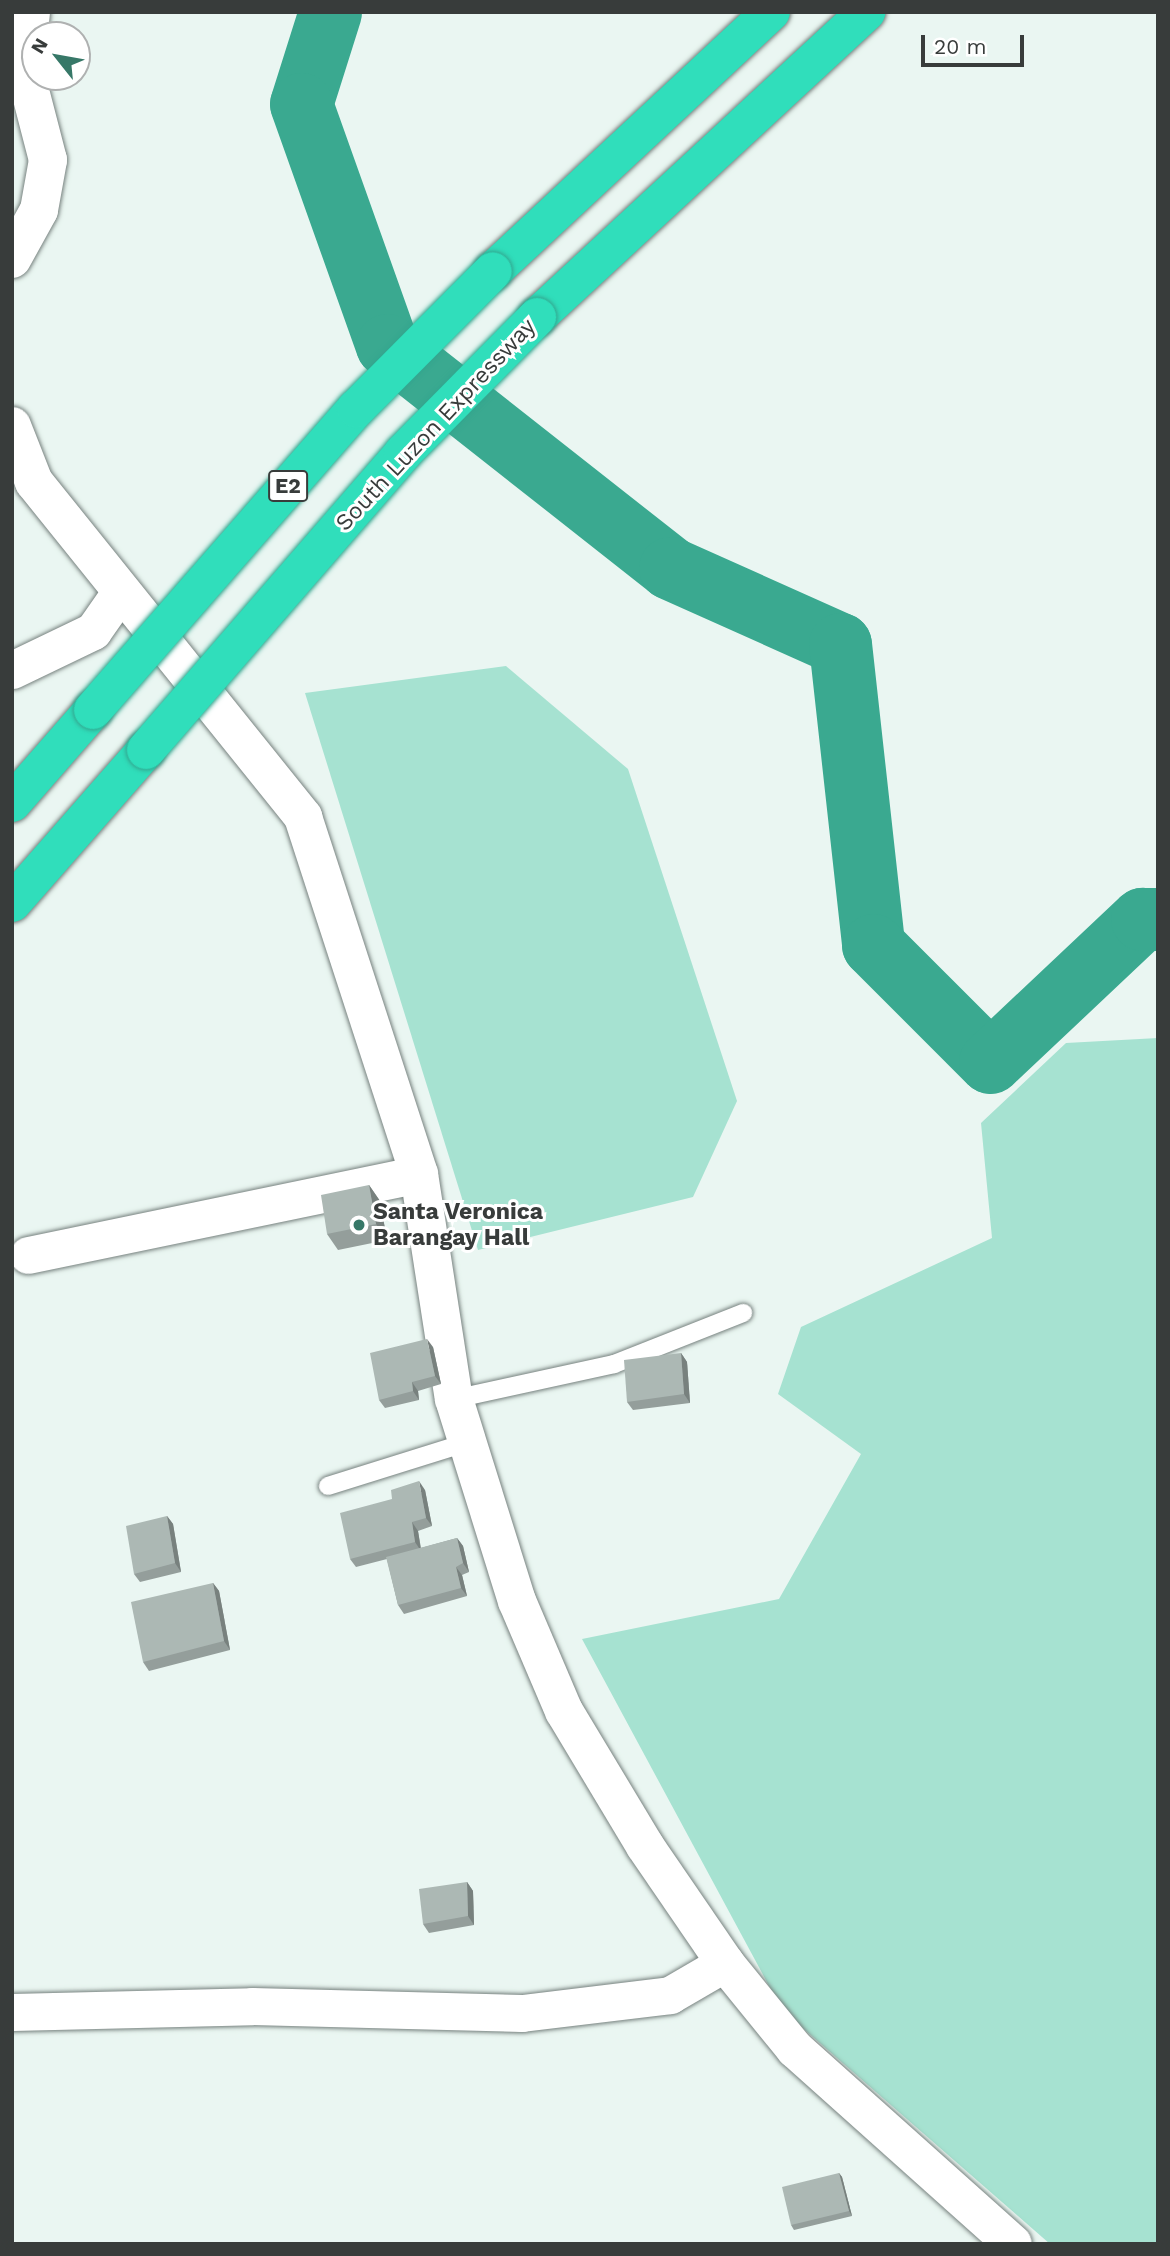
<!DOCTYPE html>
<style>
body{margin:0}
#map{position:relative;width:1170px;height:2256px;overflow:hidden;background:#eaf6f2;font-family:"Work Sans",sans-serif}
div>[style]{position:absolute}
.green>*{inset:0;background:#a6e2d1}
.river>*{height:63px;margin:-31.5px;padding:0 31.5px;transform-origin:31.5px;border-radius:31.5px;background:#3aa990}
.roads{filter:drop-shadow(0 0 2px #77827f) drop-shadow(0 0 2px #77827f)}
.service>*{height:18px;margin:-9px;padding:0 9px;transform-origin:9px;border-radius:9px;background:#fff}
.minor>*{height:37px;margin:-18.5px;padding:0 18.5px;transform-origin:18.5px;border-radius:18.5px;background:#fff}
.tertiary>*{height:38px;margin:-19px;padding:0 19px;transform-origin:19px;border-radius:19px;background:#fff}
.motorway>*{height:38px;margin:-19px;padding:0 19px;transform-origin:19px;border-radius:19px;background:#30debb}
.bridges{filter:drop-shadow(0 0 2px #33a58e) drop-shadow(0 0 2px #33a58e)}
.motorway-bridge>*{height:38px;margin:-19px;padding:0 19px;transform-origin:19px;border-radius:19px;background:#30debb}
.wall>*{inset:0;background:#949e9b}
.shaded-wall>*{inset:0;background:#78817e}
.building>*{inset:0;background:#acb8b4}
.dots>*{width:19px;height:19px;translate:-50% -50%;box-sizing:border-box;border:4px solid #fff;border-radius:50%}
span{translate:-50% -50%;white-space:nowrap;text-align:center;line-height:1.15;-webkit-text-stroke:6px #fff;paint-order:stroke}
.shield-label span{padding:2px 5px;background:#fff;border:2px solid;border-radius:5px;-webkit-text-stroke-width:0}
.shield-label{font-size:21px;color:#383c3b;font-weight:700}
.street-label{font-size:23px;color:#383c3b}
.poi-label{font-size:23px;color:#383c3b;font-weight:700}
.left{translate:0 -50%;text-align:left}
.frame{position:absolute;inset:0;border:14px solid #383c3b;pointer-events:none}
.north{position:absolute;left:21px;top:21px;width:70px;height:70px;box-sizing:border-box;background:#fff;border:2px solid #afb1b1;border-radius:50%;rotate:301deg;font-size:19px;font-weight:700;line-height:28px;text-align:center;color:#383c3b}
.north::after{content:'';display:block;margin:auto;width:24px;height:32px;background:#377868;clip-path:polygon(50% 0,100% 100%,50% 72%,0 100%)}
.scale{position:absolute;left:921px;top:35px;width:103px;height:32px;box-sizing:border-box;border:4px solid #383c3b;border-top:0;padding-left:9px;font-size:21px;line-height:24px;white-space:nowrap;color:#383c3b;-webkit-text-stroke:5px #fff;paint-order:stroke}
</style>
<div id="map">
<div class="green">
<div style="clip-path:polygon(506px 666px,628px 769px,737px 1101px,693px 1197px,478px 1250px,305px 693px)"></div>
<div style="clip-path:polygon(1158px 1038px,1158px 2244px,1050px 2244px,782px 2010px,582px 1639px,779px 1599px,861px 1454px,778px 1394px,801px 1327px,992px 1238px,981px 1123px,1066px 1043px)"></div>
</div>
<div class="river">
<div style="left:330px;top:12px;width:96px;rotate:107.5deg"></div>
<div style="left:301px;top:104px;width:256px;rotate:70.4deg"></div>
<div style="left:387px;top:345px;width:360px;rotate:38.2deg"></div>
<div style="left:670px;top:568px;width:186px;rotate:24.1deg"></div>
<div style="left:840px;top:644px;width:303px;rotate:83.7deg"></div>
<div style="left:873px;top:945px;width:165px;rotate:45deg"></div>
<div style="left:990px;top:1062px;width:209px;rotate:-43.3deg"></div>
<div style="left:1142px;top:919px;width:16px"></div>
</div>
<div class="roads">
<div class="service">
<div style="left:454px;top:1399px;width:164px;rotate:-12.3deg"></div>
<div style="left:614px;top:1364px;width:139px;rotate:-21.6deg"></div>
<div style="left:328px;top:1486px;width:147px;rotate:-17.4deg"></div>
</div>
<div class="minor">
<div style="left:12px;top:670px;width:90px;rotate:-25.7deg"></div>
<div style="left:93px;top:631px;width:49px;rotate:-55deg"></div>
<div style="left:28px;top:1255px;width:399px;rotate:-11.7deg"></div>
<div style="left:12px;top:2012px;width:240px;rotate:-1.4deg"></div>
<div style="left:252px;top:2006px;width:270px;rotate:1.5deg"></div>
<div style="left:522px;top:2013px;width:149px;rotate:-6.9deg"></div>
<div style="left:670px;top:1995px;width:64px;rotate:-30.2deg"></div>
</div>
<div class="tertiary">
<div style="left:12px;top:259px;width:56px;rotate:-61.1deg"></div>
<div style="left:39px;top:210px;width:51px;rotate:-79.8deg"></div>
<div style="left:48px;top:160px;width:92px;rotate:-104.5deg"></div>
<div style="left:25px;top:71px;width:59px;rotate:-84.2deg"></div>
<div style="left:12px;top:426px;width:60px;rotate:68.6deg"></div>
<div style="left:34px;top:482px;width:430px;rotate:51.2deg"></div>
<div style="left:303px;top:817px;width:375px;rotate:72deg"></div>
<div style="left:419px;top:1174px;width:228px;rotate:81.2deg"></div>
<div style="left:454px;top:1399px;width:212px;rotate:72.7deg"></div>
<div style="left:517px;top:1601px;width:120px;rotate:66.9deg"></div>
<div style="left:564px;top:1711px;width:157px;rotate:59deg"></div>
<div style="left:645px;top:1846px;width:142px;rotate:55.6deg"></div>
<div style="left:725px;top:1963px;width:111px;rotate:50.9deg"></div>
<div style="left:795px;top:2049px;width:292px;rotate:41.8deg"></div>
</div>
<div class="motorway">
<div style="left:493px;top:271px;width:380px;rotate:-43deg"></div>
<div style="left:537px;top:317px;width:449px;rotate:-42.8deg"></div>
<div style="left:12px;top:803px;width:123px;rotate:-48.9deg"></div>
<div style="left:12px;top:903px;width:203px;rotate:-48.8deg"></div>
</div>
</div>
<div class="bridges">
<div class="motorway-bridge">
<div style="left:93px;top:710px;width:400px;rotate:-48.9deg"></div>
<div style="left:356px;top:409px;width:194px;rotate:-45.2deg"></div>
<div style="left:146px;top:750px;width:393px;rotate:-49.1deg"></div>
<div style="left:403px;top:453px;width:191px;rotate:-45.4deg"></div>
</div>
</div>
<div class="wall">
<div style="clip-path:polygon(369px 1185px,380px 1201px,387px 1240px,338px 1250px,327px 1234px)"></div>
<div style="clip-path:polygon(433px 1347px,441px 1384px,418px 1391px,419px 1400px,385px 1408px,379px 1400px)"></div>
<div style="clip-path:polygon(681px 1353px,687px 1362px,690px 1403px,633px 1410px,627px 1402px)"></div>
<div style="clip-path:polygon(425px 1490px,432px 1526px,418px 1531px,421px 1548px,457px 1538px,463px 1546px,469px 1572px,462px 1575px,467px 1596px,404px 1614px,398px 1605px,387px 1559px,356px 1567px,350px 1559px)"></div>
<div style="clip-path:polygon(167px 1516px,173px 1524px,181px 1572px,140px 1582px,134px 1574px)"></div>
<div style="clip-path:polygon(213px 1583px,219px 1591px,230px 1650px,149px 1671px,143px 1662px)"></div>
<div style="clip-path:polygon(467px 1882px,473px 1891px,474px 1925px,429px 1933px,423px 1924px)"></div>
<div style="clip-path:polygon(839px 2173px,842px 2177px,852px 2216px,794px 2230px,791px 2225px)"></div>
</div>
<div class="shaded-wall">
<div style="clip-path:polygon(369px 1185px,380px 1201px,387px 1240px,376px 1224px)"></div>
<div style="clip-path:polygon(427px 1339px,433px 1347px,441px 1384px,435px 1376px)"></div>
<div style="clip-path:polygon(681px 1353px,687px 1362px,690px 1403px,684px 1394px)"></div>
<div style="clip-path:polygon(412px 1382px,418px 1391px,419px 1400px,413px 1391px)"></div>
<div style="clip-path:polygon(419px 1481px,425px 1490px,432px 1526px,426px 1518px)"></div>
<div style="clip-path:polygon(167px 1516px,173px 1524px,181px 1572px,175px 1563px)"></div>
<div style="clip-path:polygon(412px 1522px,418px 1531px,421px 1551px,415px 1542px)"></div>
<div style="clip-path:polygon(457px 1538px,463px 1546px,469px 1572px,463px 1563px)"></div>
<div style="clip-path:polygon(456px 1567px,462px 1575px,467px 1596px,461px 1588px)"></div>
<div style="clip-path:polygon(213px 1583px,219px 1591px,230px 1650px,224px 1641px)"></div>
<div style="clip-path:polygon(467px 1882px,473px 1891px,474px 1925px,468px 1916px)"></div>
<div style="clip-path:polygon(839px 2173px,842px 2177px,852px 2216px,849px 2211px)"></div>
</div>
<div class="building">
<div style="clip-path:polygon(369px 1185px,376px 1224px,327px 1234px,321px 1195px)"></div>
<div style="clip-path:polygon(427px 1339px,435px 1376px,412px 1382px,413px 1391px,379px 1400px,370px 1353px)"></div>
<div style="clip-path:polygon(681px 1353px,684px 1394px,627px 1402px,624px 1360px)"></div>
<div style="clip-path:polygon(419px 1481px,426px 1518px,412px 1522px,415px 1542px,350px 1559px,340px 1513px,392px 1499px,391px 1490px)"></div>
<div style="clip-path:polygon(167px 1516px,175px 1563px,134px 1574px,126px 1526px)"></div>
<div style="clip-path:polygon(457px 1538px,463px 1563px,456px 1567px,461px 1588px,398px 1605px,386px 1557px)"></div>
<div style="clip-path:polygon(213px 1583px,224px 1641px,143px 1662px,131px 1602px)"></div>
<div style="clip-path:polygon(467px 1882px,468px 1916px,423px 1924px,419px 1889px)"></div>
<div style="clip-path:polygon(839px 2173px,849px 2211px,791px 2225px,782px 2187px)"></div>
</div>
<div class="dots">
<div style="left:359px;top:1225px;background:#377868"></div>
</div>
<div class="shield-label">
<span style="left:288px;top:486px">E2</span>
</div>
<div class="street-label">
<span style="left:436px;top:425px;rotate:-47deg">South Luzon Expressway</span>
</div>
<div class="poi-label">
<span class="left" style="left:373px;top:1225px">Santa Veronica<br>Barangay Hall</span>
</div>
<div class="frame"></div>
<div class="north">N</div>
<div class="scale">20 m</div>
</div>
